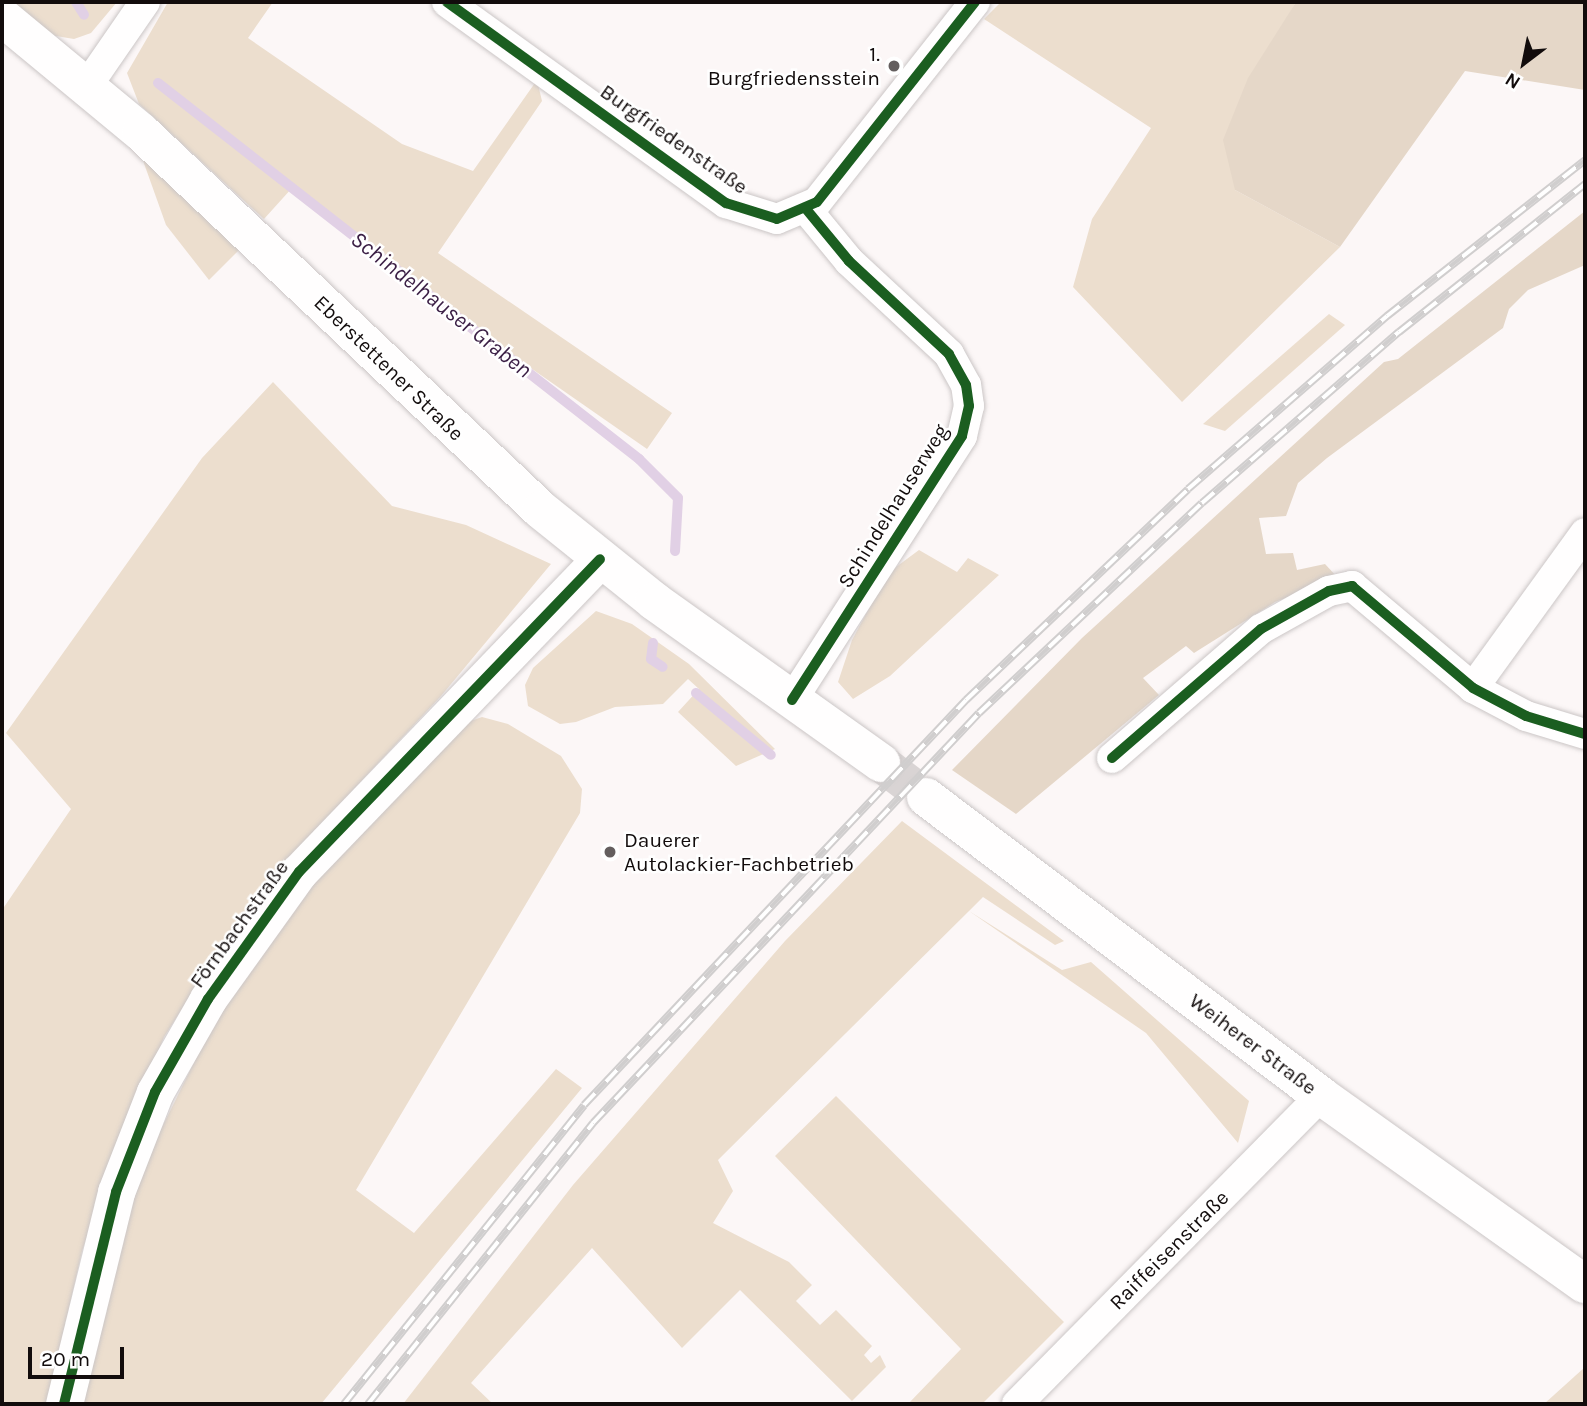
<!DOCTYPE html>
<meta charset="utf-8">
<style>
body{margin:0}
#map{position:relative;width:1587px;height:1406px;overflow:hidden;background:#fcf7f7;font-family:Karla,sans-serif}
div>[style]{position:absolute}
.green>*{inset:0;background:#ecdece}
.forest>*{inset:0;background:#e5d7c8}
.stream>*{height:10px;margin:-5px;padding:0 5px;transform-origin:5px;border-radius:5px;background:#e1d0e5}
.secondary-tunnel>*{height:38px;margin-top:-19px;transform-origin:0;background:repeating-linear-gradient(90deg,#d9d4d4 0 38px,transparent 0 57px)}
.roads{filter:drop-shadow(0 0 2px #cbc6c6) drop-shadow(0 0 2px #cbc6c6)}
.minor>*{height:30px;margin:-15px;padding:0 15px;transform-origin:15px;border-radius:15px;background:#fffefe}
.tertiary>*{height:37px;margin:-18.5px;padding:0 18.5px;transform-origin:18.5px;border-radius:18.5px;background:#fffefe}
.secondary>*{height:38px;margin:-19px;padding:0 19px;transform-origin:19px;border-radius:19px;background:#fffefe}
.rail>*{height:8px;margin-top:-4px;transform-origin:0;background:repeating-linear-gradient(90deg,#fff 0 16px,#d0cece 0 32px);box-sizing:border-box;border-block:2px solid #d0cece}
.cycleway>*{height:10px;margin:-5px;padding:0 5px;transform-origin:5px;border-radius:5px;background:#1b5e20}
.dots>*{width:19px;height:19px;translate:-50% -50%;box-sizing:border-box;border:4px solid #fff;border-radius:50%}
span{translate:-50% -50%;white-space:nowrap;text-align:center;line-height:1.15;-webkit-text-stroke:5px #fff;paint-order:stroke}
.poi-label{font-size:21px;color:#120c0c}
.right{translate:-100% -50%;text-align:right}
.left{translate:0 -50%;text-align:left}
.street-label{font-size:21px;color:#120c0c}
.water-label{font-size:23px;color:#3b1f45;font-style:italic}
.frame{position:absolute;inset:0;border:4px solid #120c0c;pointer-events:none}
.north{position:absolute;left:1489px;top:28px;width:70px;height:70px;-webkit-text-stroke:5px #fff;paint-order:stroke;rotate:212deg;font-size:19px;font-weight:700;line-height:28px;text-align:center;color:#120c0c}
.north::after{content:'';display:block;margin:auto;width:24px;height:32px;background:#120c0c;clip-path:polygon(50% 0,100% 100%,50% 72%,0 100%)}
.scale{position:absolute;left:28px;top:1347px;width:96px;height:32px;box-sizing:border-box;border:4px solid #120c0c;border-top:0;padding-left:9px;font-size:21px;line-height:24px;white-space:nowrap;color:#120c0c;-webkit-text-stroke:5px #fff;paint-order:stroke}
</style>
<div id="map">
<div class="green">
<div style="clip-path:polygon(2px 2px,117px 2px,91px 33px,74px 39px,50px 35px)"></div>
<div style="clip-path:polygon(168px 2px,273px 2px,248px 38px,402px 144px,473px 171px,537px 80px,542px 101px,438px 253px,672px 413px,647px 449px,446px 309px,292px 188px,264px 219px,139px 104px,127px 73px)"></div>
<div style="clip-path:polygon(1001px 2px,1296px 2px,1241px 98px,1235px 190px,1340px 247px,1182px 402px,1073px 287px,1092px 219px,1151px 128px,984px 19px)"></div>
<div style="clip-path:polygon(141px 155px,240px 249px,209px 280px,166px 225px)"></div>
<div style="clip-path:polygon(1329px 314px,1345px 325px,1225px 431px,1203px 424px)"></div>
<div style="clip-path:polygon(273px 382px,392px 506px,466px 525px,551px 564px,441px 696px,294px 853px,215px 957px,164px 1037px,113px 1160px,82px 1251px,47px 1404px,2px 1404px,2px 910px,71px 809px,6px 733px,202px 458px)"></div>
<div style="clip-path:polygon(919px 550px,957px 572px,968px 558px,999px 575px,890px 676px,853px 699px,838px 682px,852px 640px,888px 573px)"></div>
<div style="clip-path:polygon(596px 611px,632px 624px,689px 664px,775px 749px,736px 766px,678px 712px,699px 689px,688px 679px,663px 704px,615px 707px,576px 722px,560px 724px,528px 706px,525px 685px,533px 668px)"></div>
<div style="clip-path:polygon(482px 717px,508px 724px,561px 756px,582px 789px,580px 813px,356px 1190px,414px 1233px,556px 1069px,582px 1088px,321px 1404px,78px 1404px,128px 1196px,225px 1000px,295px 900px,465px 723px)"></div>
<div style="clip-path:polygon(902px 821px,1064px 941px,1055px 945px,983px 897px,969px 911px,1062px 970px,1091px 962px,1249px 1101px,1238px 1143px,1146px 1033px,969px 911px,718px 1160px,733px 1191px,713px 1223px,789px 1262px,812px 1285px,796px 1301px,820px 1325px,836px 1310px,872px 1346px,864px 1355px,871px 1363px,880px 1355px,886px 1367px,852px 1401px,740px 1290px,682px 1348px,592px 1248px,471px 1383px,493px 1404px,403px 1404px,573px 1185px,785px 941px)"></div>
<div style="clip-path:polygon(836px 1096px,1064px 1322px,982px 1404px,908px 1404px,961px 1349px,775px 1156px)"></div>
<div style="clip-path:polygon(1585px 1367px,1585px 1404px,1544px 1404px)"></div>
</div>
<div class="forest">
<div style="clip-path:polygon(1296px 2px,1585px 2px,1585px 90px,1465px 71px,1340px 247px,1235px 190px,1223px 140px,1248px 78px)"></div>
<div style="clip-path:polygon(1585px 211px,1585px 265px,1528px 290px,1509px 309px,1503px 328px,1327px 458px,1298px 483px,1286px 516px,1259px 518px,1266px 554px,1293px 553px,1297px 570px,1325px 564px,1338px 578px,1275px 602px,1194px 653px,1186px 646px,1143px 678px,1159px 695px,1016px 814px,952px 770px,1082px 638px,1384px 362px,1398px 359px)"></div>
</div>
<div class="stream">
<div style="left:76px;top:2px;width:15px;rotate:58deg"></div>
<div style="left:158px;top:83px;width:611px;rotate:38.01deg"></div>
<div style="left:639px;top:459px;width:55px;rotate:45deg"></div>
<div style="left:678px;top:498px;width:53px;rotate:93.2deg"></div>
<div style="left:653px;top:643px;width:16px;rotate:97deg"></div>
<div style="left:651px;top:659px;width:14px;rotate:34deg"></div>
<div style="left:696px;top:693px;width:97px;rotate:39.6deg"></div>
</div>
<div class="secondary-tunnel">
<div style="left:881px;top:763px;width:56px;rotate:37.1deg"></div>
</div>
<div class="roads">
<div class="minor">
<div style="left:447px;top:2px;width:344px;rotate:35.8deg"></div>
<div style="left:726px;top:203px;width:53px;rotate:17.4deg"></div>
<div style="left:777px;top:219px;width:43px;rotate:-23deg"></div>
<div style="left:817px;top:202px;width:255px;rotate:-51.7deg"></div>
<div style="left:87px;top:86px;width:102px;rotate:-55.4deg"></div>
<div style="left:1473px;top:688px;width:191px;rotate:-54.1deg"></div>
<div style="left:792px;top:700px;width:314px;rotate:-57.2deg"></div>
<div style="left:962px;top:436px;width:31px;rotate:-77deg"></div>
<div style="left:969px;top:406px;width:21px;rotate:-98deg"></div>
<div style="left:966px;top:385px;width:35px;rotate:-119deg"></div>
<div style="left:949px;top:354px;width:137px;rotate:-137.1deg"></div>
<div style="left:849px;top:261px;width:66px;rotate:-129.5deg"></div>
<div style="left:1112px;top:758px;width:197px;rotate:-40.9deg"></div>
<div style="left:1261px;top:629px;width:78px;rotate:-29.2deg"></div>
<div style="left:1329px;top:591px;width:24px;rotate:-12deg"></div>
<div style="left:1352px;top:586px;width:158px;rotate:40.1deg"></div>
<div style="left:1473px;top:688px;width:60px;rotate:27.8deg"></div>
<div style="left:1526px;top:716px;width:62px;rotate:17deg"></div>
<div style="left:1017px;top:1404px;width:433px;rotate:-45.4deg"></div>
</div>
<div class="tertiary">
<div style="left:64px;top:1404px;width:218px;rotate:-76.2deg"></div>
<div style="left:116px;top:1192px;width:107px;rotate:-68.7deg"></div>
<div style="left:155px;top:1092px;width:107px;rotate:-60.3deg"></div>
<div style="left:208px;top:999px;width:156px;rotate:-54.4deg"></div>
<div style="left:299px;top:872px;width:434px;rotate:-46.1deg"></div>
</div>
<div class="secondary">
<div style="left:2px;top:17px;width:180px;rotate:39.6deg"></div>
<div style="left:141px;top:132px;width:550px;rotate:43.38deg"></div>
<div style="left:541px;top:510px;width:145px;rotate:38.8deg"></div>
<div style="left:654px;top:601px;width:279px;rotate:35.5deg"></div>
<div style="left:926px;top:797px;width:495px;rotate:37.1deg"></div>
<div style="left:1321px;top:1096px;width:324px;rotate:35.5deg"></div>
</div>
</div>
<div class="rail">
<div style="left:344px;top:1404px;width:383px;rotate:-51.2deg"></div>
<div style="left:584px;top:1105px;width:557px;rotate:-46.67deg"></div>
<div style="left:966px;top:700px;width:306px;rotate:-43.5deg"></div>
<div style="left:1188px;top:489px;width:264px;rotate:-41deg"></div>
<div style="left:1387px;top:316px;width:252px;rotate:-38.2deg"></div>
<div style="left:368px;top:1404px;width:360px;rotate:-51.3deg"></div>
<div style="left:593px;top:1123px;width:563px;rotate:-46.73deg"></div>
<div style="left:979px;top:713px;width:306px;rotate:-43.3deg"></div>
<div style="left:1202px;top:503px;width:261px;rotate:-41deg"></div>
<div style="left:1399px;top:332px;width:238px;rotate:-38.5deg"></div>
</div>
<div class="cycleway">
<div style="left:447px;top:2px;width:344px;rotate:35.8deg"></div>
<div style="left:726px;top:203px;width:53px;rotate:17.4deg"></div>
<div style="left:777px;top:219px;width:43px;rotate:-23deg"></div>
<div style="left:817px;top:202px;width:255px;rotate:-51.7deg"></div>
<div style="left:792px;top:700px;width:314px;rotate:-57.2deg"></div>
<div style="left:962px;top:436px;width:31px;rotate:-77deg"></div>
<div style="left:969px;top:406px;width:21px;rotate:-98deg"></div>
<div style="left:966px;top:385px;width:35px;rotate:-119deg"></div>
<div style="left:949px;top:354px;width:137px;rotate:-137.1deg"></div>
<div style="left:849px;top:261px;width:66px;rotate:-129.5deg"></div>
<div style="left:1112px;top:758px;width:197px;rotate:-40.9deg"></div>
<div style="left:1261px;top:629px;width:78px;rotate:-29.2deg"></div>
<div style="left:1329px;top:591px;width:24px;rotate:-12deg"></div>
<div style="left:1352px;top:586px;width:158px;rotate:40.1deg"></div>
<div style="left:1473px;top:688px;width:60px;rotate:27.8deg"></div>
<div style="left:1526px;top:716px;width:62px;rotate:17deg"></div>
<div style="left:64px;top:1404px;width:218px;rotate:-76.2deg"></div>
<div style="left:116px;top:1192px;width:107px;rotate:-68.7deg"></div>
<div style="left:155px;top:1092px;width:107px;rotate:-60.3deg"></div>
<div style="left:208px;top:999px;width:156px;rotate:-54.4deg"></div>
<div style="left:299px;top:872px;width:434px;rotate:-46.1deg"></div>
</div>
<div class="dots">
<div style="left:894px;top:66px;background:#645e5e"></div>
<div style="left:610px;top:852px;background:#645e5e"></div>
</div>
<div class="poi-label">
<span class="right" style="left:880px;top:66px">1.<br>Burgfriedensstein</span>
<span class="left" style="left:624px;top:852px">Dauerer<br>Autolackier-Fachbetrieb</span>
</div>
<div class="street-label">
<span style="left:674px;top:139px;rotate:35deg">Burgfriedenstraße</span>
<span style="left:389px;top:368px;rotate:44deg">Eberstettener Straße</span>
<span style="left:893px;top:506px;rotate:-58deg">Schindelhauserweg</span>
<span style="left:239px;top:924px;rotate:-54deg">Förnbachstraße</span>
<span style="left:1253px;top:1044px;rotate:37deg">Weiherer Straße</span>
<span style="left:1169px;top:1250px;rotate:-45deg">Raiffeisenstraße</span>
</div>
<div class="water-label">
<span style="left:441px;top:305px;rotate:38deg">Schindelhauser Graben</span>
</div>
<div class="frame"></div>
<div class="north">N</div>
<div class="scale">20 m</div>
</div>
